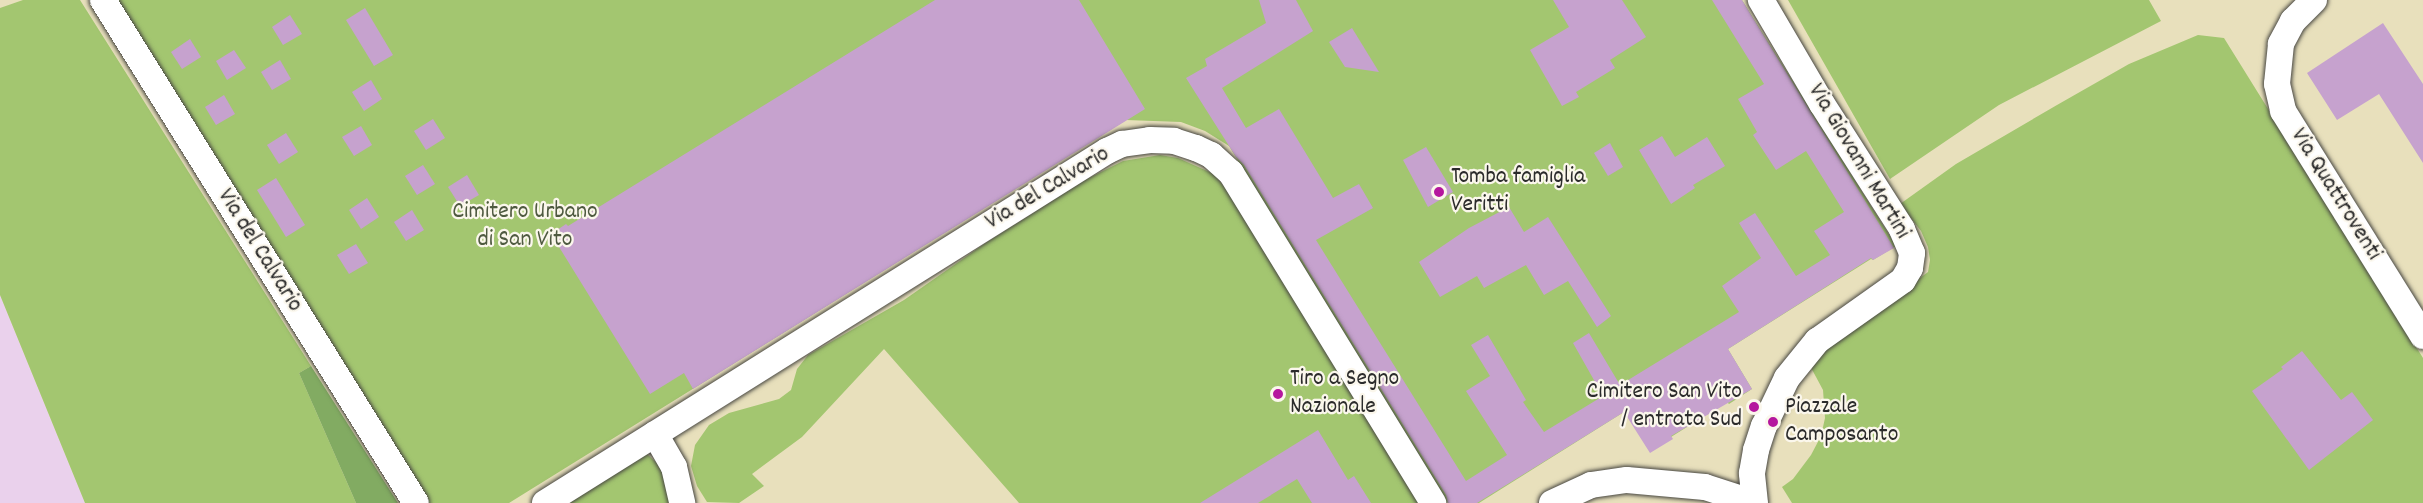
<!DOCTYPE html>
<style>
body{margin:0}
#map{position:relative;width:2423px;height:503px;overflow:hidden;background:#e8e0bc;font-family:Dekko,sans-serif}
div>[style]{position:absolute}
.built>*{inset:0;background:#ead1ec}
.green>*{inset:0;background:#a3c670}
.forest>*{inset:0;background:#82ab62}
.building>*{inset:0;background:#c6a2ce}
.roads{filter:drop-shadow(0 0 2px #474641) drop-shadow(0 0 2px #474641)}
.minor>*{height:26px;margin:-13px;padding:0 13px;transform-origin:13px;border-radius:13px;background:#fff}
.dots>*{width:16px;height:16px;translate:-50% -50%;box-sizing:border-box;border:3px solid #fbf7ec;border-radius:50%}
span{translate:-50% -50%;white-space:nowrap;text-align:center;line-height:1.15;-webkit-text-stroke:4.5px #fbf7ec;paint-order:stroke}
.street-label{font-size:24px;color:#2b2b2b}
.poi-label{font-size:24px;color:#2b2b2b}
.left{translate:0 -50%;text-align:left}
.right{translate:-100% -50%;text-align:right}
.park-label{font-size:24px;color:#4f5a40}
</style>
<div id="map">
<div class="built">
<div style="clip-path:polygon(0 295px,85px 503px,0 503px)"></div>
</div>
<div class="green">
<div style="clip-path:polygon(23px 0,80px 0,311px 366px,299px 373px,356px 503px,85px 503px,0 295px,0 8px)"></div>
<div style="clip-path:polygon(118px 0,1742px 0,1896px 246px,1873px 260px,1871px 259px,1728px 349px,1752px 389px,1729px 404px,1727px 402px,1671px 437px,1624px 412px,1479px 503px,1448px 503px,1229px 146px,1205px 131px,1181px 122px,1126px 120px,509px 503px,429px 503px)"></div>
<div style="clip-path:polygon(1788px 0,2149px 0,2161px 21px,1999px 105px,1890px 179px)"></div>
<div style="clip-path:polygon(2198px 35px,2224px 38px,2423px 358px,2423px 503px,1792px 503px,1782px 487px,1793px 479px,1811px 455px,1821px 436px,1825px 418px,1823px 390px,1808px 362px,1928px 272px,1930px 260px,1928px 247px,1921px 231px,1900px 204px,1956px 164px,2057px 105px,2129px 64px)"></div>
<div style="clip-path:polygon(1160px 155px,1178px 158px,1214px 174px,1227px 190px,1421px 503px,1019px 503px,884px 349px,802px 437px,752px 474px,764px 486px,739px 503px,707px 502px,697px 486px,691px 466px,695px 445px,709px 425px,729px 413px,779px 399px,791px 390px,797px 369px,808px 355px,904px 300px,987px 242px,1085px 180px,1123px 161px)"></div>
<div style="clip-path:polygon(646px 453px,662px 468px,671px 503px,569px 503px)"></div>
</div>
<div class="forest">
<div style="clip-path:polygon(311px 366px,398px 503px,356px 503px,299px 373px)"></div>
</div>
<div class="building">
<div style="clip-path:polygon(935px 0,1079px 0,1145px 109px,693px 389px,684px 373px,650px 394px,551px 234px,566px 224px,568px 226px)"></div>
<div style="clip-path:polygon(1259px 0,1296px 0,1313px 31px,1222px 88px,1246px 128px,1279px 109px,1333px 198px,1359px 184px,1373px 208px,1316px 240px,1466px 481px,1507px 455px,1466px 391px,1490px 376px,1471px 345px,1488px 335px,1526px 400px,1523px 402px,1544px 432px,1603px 396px,1573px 343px,1589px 333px,1620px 385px,1739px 312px,1722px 286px,1761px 258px,1739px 223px,1755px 213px,1796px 276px,1830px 255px,1814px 231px,1844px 212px,1806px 151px,1776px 170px,1753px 135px,1757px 132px,1738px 99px,1764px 84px,1712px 0,1742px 0,1894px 248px,1873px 260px,1871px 258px,1728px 349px,1752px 389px,1671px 436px,1673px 439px,1650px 453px,1624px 412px,1477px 503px,1448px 503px,1446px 495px,1244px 165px,1236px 157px,1186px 78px,1207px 66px,1205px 59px,1266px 23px)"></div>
<div style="clip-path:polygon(1553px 0,1622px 0,1646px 37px,1610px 60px,1615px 68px,1576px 92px,1579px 97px,1562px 106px,1530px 50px,1569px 27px)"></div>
<div style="clip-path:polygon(365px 8px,393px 55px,374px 66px,346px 20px)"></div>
<div style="clip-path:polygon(290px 15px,302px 34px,283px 45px,272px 27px)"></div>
<div style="clip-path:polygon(2383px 23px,2423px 84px,2423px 163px,2379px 94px,2337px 120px,2307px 73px)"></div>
<div style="clip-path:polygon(1352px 28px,1379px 72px,1345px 67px,1329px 42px)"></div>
<div style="clip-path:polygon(190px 39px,201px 57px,182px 69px,171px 52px)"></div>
<div style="clip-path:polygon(234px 50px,246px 68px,227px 80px,216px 61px)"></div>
<div style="clip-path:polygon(280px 60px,291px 79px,272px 90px,261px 72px)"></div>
<div style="clip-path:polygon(371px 80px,382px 99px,364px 111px,352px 92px)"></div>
<div style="clip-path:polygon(224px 95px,235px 114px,216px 125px,205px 107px)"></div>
<div style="clip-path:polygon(433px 119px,445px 138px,426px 150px,414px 131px)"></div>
<div style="clip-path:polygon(361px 126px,372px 145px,354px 156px,342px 137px)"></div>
<div style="clip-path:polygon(286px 133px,298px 152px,279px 164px,267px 145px)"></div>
<div style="clip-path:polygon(1662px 136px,1675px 157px,1707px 137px,1725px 166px,1693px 185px,1695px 188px,1671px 204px,1639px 150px)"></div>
<div style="clip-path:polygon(1610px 143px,1623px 167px,1608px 176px,1594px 153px)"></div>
<div style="clip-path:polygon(1426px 147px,1453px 192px,1428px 207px,1403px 160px)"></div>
<div style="clip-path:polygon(423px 165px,435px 184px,417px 195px,405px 176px)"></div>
<div style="clip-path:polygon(467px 175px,479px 195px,460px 206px,448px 187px)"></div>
<div style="clip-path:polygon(276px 178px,305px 225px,286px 237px,257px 190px)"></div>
<div style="clip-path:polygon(367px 198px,379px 217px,361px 229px,349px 210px)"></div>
<div style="clip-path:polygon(1509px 207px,1524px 232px,1548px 217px,1611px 316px,1597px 327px,1568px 281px,1544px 295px,1526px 265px,1484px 288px,1477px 276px,1440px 297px,1419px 262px,1469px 228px)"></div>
<div style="clip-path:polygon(412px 210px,424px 230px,406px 241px,394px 222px)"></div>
<div style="clip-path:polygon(356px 244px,368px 263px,349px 274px,337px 255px)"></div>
<div style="clip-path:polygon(2302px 351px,2341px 400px,2352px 392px,2373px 420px,2309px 470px,2252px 391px,2283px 369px,2281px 367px)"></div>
<div style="clip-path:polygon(1318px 430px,1348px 480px,1354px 476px,1371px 503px,1312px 503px,1297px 479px,1258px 503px,1200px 503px)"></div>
</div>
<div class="roads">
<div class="minor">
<div style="left:103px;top:0;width:592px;rotate:58.11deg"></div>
<div style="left:2314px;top:0;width:30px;rotate:135deg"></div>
<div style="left:2293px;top:21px;width:26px;rotate:118deg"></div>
<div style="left:2281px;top:44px;width:40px;rotate:95.7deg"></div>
<div style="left:2277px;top:84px;width:28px;rotate:77deg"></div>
<div style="left:2283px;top:111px;width:265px;rotate:58.1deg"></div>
<div style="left:655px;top:434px;width:38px;rotate:60deg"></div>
<div style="left:674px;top:467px;width:37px;rotate:77deg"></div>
<div style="left:545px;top:503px;width:663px;rotate:-32.06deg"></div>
<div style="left:1107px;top:151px;width:17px;rotate:-25deg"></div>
<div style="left:1122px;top:144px;width:28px;rotate:-8deg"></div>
<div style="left:1150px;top:140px;width:24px;rotate:2deg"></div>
<div style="left:1174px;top:141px;width:23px;rotate:18deg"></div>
<div style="left:1196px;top:148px;width:17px;rotate:25deg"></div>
<div style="left:1211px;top:155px;width:27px;rotate:42deg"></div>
<div style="left:1231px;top:173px;width:387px;rotate:58.5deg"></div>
<div style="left:1552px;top:503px;width:43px;rotate:-24.8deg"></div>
<div style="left:1591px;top:485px;width:36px;rotate:-8deg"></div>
<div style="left:1627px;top:480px;width:78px;rotate:5.1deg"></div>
<div style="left:1705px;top:487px;width:52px;rotate:18.1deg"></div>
<div style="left:1755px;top:503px;width:30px;rotate:-96deg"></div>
<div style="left:1752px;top:473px;width:23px;rotate:-80deg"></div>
<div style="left:1756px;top:450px;width:25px;rotate:-72deg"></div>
<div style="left:1764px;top:426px;width:53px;rotate:-64.4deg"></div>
<div style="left:1787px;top:378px;width:48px;rotate:-51deg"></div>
<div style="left:1817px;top:341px;width:105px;rotate:-35.3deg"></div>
<div style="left:1903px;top:280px;width:14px;rotate:-60deg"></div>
<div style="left:1910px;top:268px;width:15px;rotate:-82deg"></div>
<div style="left:1912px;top:253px;width:26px;rotate:-113deg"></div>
<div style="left:1902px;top:229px;width:148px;rotate:-122.6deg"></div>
<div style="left:1822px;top:104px;width:121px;rotate:-120.4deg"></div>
</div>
</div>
<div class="dots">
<div style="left:1439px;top:192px;background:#b5179e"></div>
<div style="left:1278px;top:394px;background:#b5179e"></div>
<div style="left:1754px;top:407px;background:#b5179e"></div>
<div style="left:1773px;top:422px;background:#b5179e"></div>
</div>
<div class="street-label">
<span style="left:1858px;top:162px;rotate:59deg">Via Giovanni Martini</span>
<span style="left:1048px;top:189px;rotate:-31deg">Via del Calvario</span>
<span style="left:2335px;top:195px;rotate:58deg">Via Quattroventi</span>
<span style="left:259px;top:251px;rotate:58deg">Via del Calvario</span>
</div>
<div class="poi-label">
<span class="left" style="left:1451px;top:192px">Tomba famiglia<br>Veritti</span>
<span class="left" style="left:1290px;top:394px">Tiro a Segno<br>Nazionale</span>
<span class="right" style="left:1742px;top:407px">Cimitero San Vito<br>/ entrata Sud</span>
<span class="left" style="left:1785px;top:422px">Piazzale<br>Camposanto</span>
</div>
<div class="park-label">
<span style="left:525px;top:227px">Cimitero Urbano<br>di San Vito</span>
</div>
</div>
